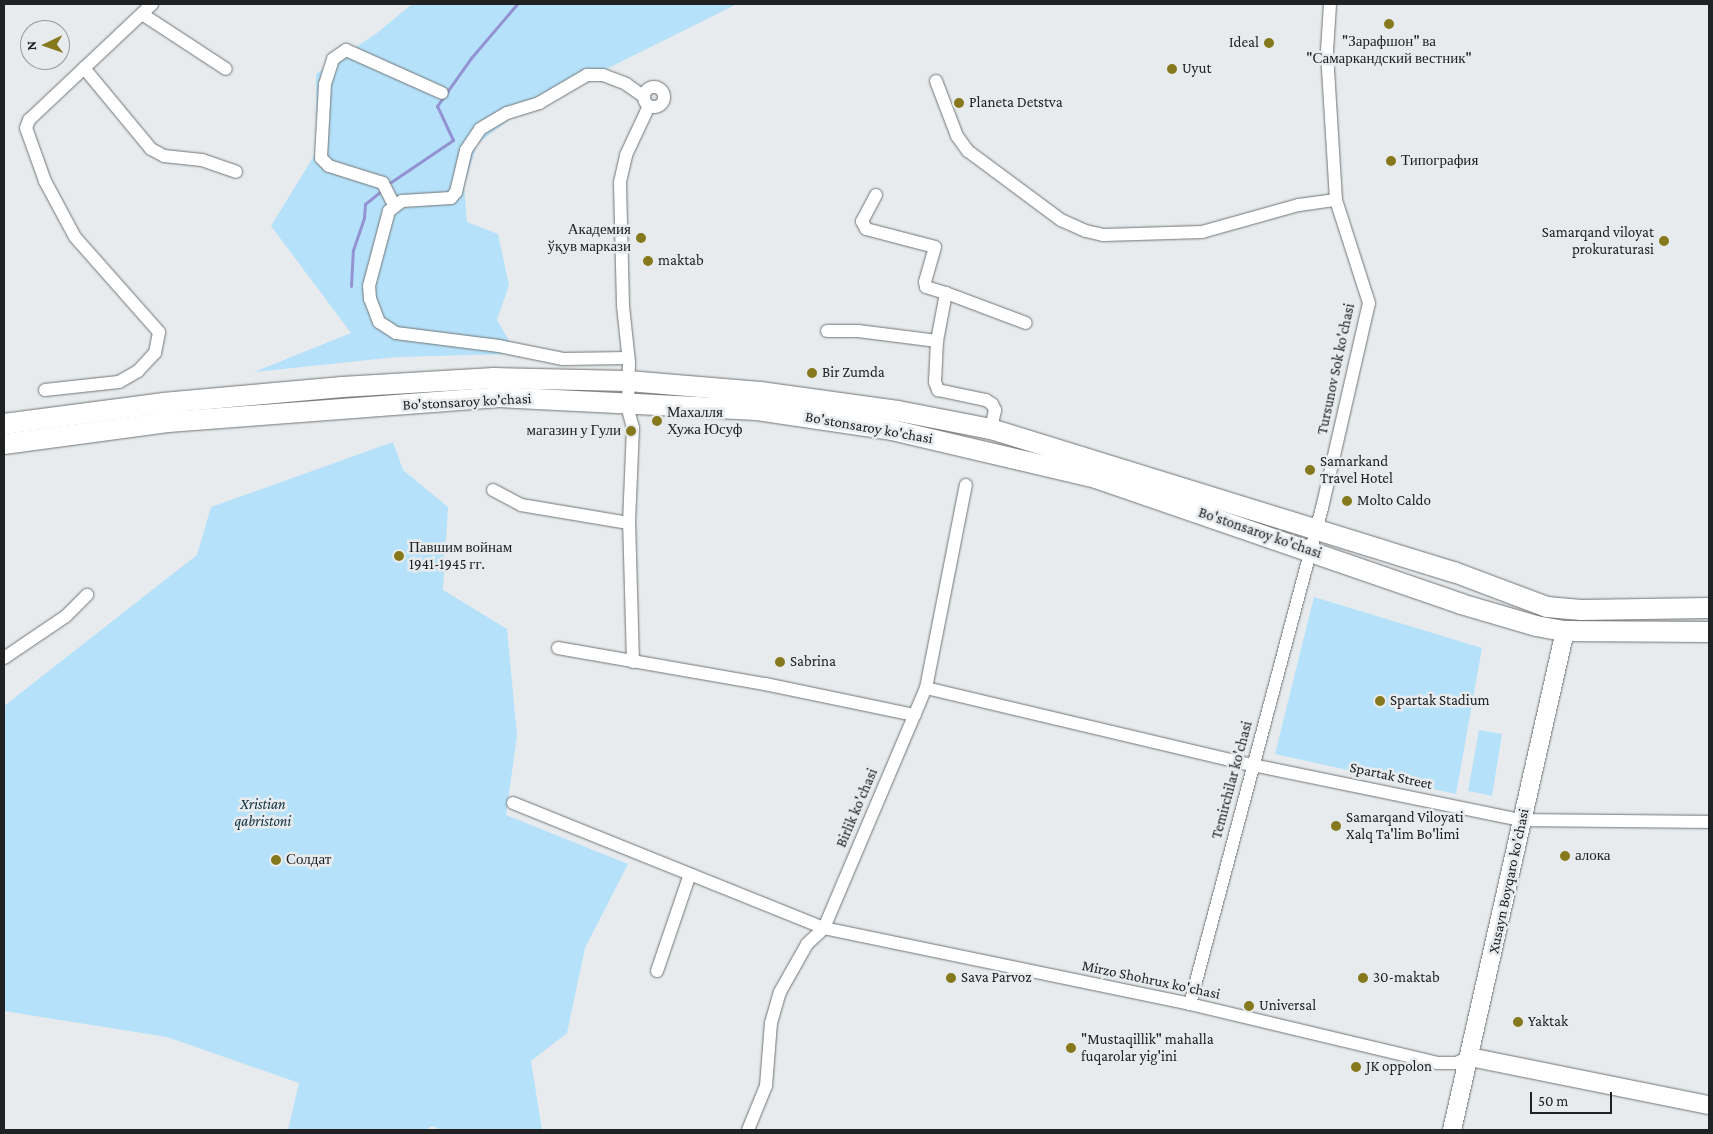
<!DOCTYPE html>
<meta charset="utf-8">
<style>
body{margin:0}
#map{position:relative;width:1713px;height:1134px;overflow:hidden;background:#e7ebed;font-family:"Crimson Pro",serif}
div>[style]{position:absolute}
.green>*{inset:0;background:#b5e2fa}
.stream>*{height:3px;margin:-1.5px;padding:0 1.5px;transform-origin:1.5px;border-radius:1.5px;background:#9392d2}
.roads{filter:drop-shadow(0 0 1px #717476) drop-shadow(0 0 1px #717476)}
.street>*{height:12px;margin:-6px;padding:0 6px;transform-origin:6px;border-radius:6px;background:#fff}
.street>.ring{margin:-6px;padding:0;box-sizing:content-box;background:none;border:12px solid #fff;border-radius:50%}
.secondary>*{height:18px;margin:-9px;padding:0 9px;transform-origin:9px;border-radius:9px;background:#fff}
.primary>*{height:20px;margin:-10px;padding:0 10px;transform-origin:10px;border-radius:10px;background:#fff}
.dots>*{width:14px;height:14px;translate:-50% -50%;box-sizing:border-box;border:2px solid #e7ebed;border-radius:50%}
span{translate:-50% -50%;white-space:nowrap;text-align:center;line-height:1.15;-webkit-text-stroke:5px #e7ebed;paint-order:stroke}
.poi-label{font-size:15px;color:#202122}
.right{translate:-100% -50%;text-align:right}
.left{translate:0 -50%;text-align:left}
.street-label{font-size:15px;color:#202122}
.park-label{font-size:15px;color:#0d3041;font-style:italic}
.frame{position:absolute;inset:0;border:5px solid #202122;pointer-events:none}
.north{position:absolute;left:20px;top:20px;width:50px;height:50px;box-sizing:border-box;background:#e7ebed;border:1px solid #979a9c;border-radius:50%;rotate:267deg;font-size:14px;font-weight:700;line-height:20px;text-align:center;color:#202122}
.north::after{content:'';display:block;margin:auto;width:18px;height:22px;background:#86781c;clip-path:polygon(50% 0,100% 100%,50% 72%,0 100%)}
.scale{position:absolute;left:1530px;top:1092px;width:82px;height:22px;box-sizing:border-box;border:2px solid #202122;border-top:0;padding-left:6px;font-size:15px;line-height:18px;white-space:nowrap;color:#202122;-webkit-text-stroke:4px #e7ebed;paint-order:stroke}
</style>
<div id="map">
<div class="green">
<div style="clip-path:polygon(412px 4px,737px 4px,518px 113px,477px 144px,464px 186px,467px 222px,498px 234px,509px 285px,497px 320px,511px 344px,509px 354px,397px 357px,254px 372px,351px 333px,271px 226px,317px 151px,316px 74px,377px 33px)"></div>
<div style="clip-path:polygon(393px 442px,403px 470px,448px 507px,443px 590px,507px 629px,517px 736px,506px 815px,628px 864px,585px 948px,567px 1033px,531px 1061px,542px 1130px,442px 1130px,432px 1126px,426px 1130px,288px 1130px,299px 1083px,167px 1037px,4px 1011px,4px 706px,197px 555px,211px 507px)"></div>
<div style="clip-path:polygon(1314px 597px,1482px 648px,1456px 794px,1275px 754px)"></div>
<div style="clip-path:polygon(1479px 730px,1502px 734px,1492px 796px,1468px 791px)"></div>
</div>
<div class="stream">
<div style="left:391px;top:182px;width:75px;rotate:-34.1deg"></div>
<div style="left:453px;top:140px;width:38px;rotate:-115deg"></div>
<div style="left:437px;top:106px;width:59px;rotate:-54.7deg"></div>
<div style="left:471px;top:58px;width:71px;rotate:-49.6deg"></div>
<div style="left:351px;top:286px;width:36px;rotate:-87deg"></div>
<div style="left:353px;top:250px;width:34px;rotate:-71deg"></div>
<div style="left:364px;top:218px;width:14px;rotate:-86deg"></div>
<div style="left:365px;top:204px;width:22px;rotate:-39deg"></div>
</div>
<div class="roads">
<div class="street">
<div style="left:142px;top:14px;width:100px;rotate:33.2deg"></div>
<div style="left:84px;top:68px;width:105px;rotate:50.4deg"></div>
<div style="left:151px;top:149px;width:15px;rotate:28deg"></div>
<div style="left:164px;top:156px;width:38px;rotate:6deg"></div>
<div style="left:202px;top:160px;width:36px;rotate:19deg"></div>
<div style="left:936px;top:81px;width:59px;rotate:69.1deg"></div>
<div style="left:957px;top:136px;width:19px;rotate:54deg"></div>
<div style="left:968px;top:151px;width:116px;rotate:36.6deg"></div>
<div style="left:1061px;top:220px;width:27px;rotate:24deg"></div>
<div style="left:1086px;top:231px;width:18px;rotate:13deg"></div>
<div style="left:1104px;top:235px;width:98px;rotate:-1.8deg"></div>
<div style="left:1202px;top:232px;width:101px;rotate:-15.6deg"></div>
<div style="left:1299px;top:205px;width:37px;rotate:-8deg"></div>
<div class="ring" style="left:644px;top:87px;width:8px;height:8px"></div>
<div style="left:876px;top:195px;width:30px;rotate:118deg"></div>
<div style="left:862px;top:221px;width:9px;rotate:63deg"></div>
<div style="left:866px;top:229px;width:71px;rotate:14.6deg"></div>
<div style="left:935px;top:247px;width:36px;rotate:106deg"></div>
<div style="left:925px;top:282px;width:5px;rotate:79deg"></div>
<div style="left:926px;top:287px;width:21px;rotate:17deg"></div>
<div style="left:946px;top:293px;width:49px;rotate:100.6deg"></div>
<div style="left:937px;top:341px;width:41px;rotate:92.8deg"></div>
<div style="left:935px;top:382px;width:9px;rotate:69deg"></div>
<div style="left:938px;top:390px;width:49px;rotate:11.8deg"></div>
<div style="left:986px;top:400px;width:7px;rotate:34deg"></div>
<div style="left:992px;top:404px;width:7px;rotate:63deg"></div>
<div style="left:995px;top:410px;width:19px;rotate:102deg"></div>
<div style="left:394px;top:205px;width:25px;rotate:-117deg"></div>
<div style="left:383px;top:183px;width:57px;rotate:-162.5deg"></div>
<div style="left:329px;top:166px;width:11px;rotate:-135deg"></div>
<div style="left:321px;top:158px;width:74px;rotate:-86.9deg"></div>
<div style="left:325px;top:84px;width:26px;rotate:-72deg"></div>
<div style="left:333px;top:59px;width:16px;rotate:-35deg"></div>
<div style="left:346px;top:50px;width:105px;rotate:24.1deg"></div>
<div style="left:946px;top:293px;width:85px;rotate:20.6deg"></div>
<div style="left:827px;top:331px;width:31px"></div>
<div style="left:858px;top:331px;width:80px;rotate:7.2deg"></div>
<div style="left:628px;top:358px;width:65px;rotate:179.1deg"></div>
<div style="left:563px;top:359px;width:65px;rotate:-168.5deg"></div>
<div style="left:499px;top:346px;width:104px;rotate:-172.8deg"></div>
<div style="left:396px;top:333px;width:20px;rotate:-147deg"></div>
<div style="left:379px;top:322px;width:25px;rotate:-111deg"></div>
<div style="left:370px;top:299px;width:13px;rotate:-94deg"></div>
<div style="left:369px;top:286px;width:78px;rotate:-75.1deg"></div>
<div style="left:389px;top:211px;width:16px;rotate:-38deg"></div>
<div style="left:402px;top:201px;width:49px;rotate:-3.5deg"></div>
<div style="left:451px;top:198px;width:8px;rotate:-50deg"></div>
<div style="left:456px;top:192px;width:43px;rotate:-76.6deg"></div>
<div style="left:466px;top:150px;width:25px;rotate:-56deg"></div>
<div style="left:480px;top:129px;width:31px;rotate:-31deg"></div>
<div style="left:507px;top:113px;width:34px;rotate:-17deg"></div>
<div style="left:539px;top:103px;width:56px;rotate:-30.3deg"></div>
<div style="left:587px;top:75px;width:16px"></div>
<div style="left:603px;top:75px;width:25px;rotate:21deg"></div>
<div style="left:626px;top:84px;width:21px;rotate:35deg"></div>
<div style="left:45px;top:390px;width:74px;rotate:-6.2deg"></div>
<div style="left:119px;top:382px;width:22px;rotate:-30deg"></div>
<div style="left:138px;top:371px;width:25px;rotate:-47deg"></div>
<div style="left:155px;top:353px;width:21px;rotate:-79deg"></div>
<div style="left:159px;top:332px;width:127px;rotate:-131.5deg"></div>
<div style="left:75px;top:237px;width:64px;rotate:-118.2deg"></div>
<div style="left:45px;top:181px;width:56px;rotate:-109.7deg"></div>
<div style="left:26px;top:128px;width:9px;rotate:-69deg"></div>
<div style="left:29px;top:120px;width:169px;rotate:-43.3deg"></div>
<div style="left:493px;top:490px;width:32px;rotate:28deg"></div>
<div style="left:521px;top:505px;width:109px;rotate:9.5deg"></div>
<div style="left:558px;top:648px;width:210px;rotate:9.9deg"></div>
<div style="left:765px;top:684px;width:153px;rotate:11.7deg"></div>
<div style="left:4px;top:658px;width:75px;rotate:-34.1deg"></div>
<div style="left:66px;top:616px;width:30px;rotate:-45deg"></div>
<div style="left:633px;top:662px;width:139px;rotate:-91.6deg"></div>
<div style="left:629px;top:523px;width:95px;rotate:-87.6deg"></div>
<div style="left:633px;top:428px;width:20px;rotate:-105deg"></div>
<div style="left:628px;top:409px;width:47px;rotate:-88.8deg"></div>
<div style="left:629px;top:362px;width:56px;rotate:-96.1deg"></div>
<div style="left:623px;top:306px;width:124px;rotate:-91.4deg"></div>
<div style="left:620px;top:182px;width:28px;rotate:-77deg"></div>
<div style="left:626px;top:155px;width:54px;rotate:-64.9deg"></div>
<div style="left:926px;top:688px;width:336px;rotate:13.3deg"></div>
<div style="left:1253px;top:765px;width:275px;rotate:11.6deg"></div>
<div style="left:1522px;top:820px;width:187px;rotate:0.6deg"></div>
<div style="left:513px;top:803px;width:335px;rotate:21.9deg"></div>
<div style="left:824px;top:928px;width:374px;rotate:11.7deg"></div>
<div style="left:1190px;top:1004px;width:255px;rotate:13.4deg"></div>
<div style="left:1438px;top:1063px;width:18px"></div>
<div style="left:1456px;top:1063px;width:15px;rotate:-23deg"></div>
<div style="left:657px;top:971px;width:102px;rotate:-71.2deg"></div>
<div style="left:1190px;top:1004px;width:513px;rotate:-75.1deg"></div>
<div style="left:1322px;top:508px;width:210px;rotate:-77.1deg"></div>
<div style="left:1369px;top:303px;width:108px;rotate:-107.8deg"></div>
<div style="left:1336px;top:200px;width:149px;rotate:-93.5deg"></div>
<div style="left:1327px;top:51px;width:47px;rotate:-86.3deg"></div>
<div style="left:748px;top:1130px;width:48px;rotate:-67.8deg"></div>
<div style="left:766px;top:1086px;width:63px;rotate:-85.5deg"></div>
<div style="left:771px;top:1023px;width:32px;rotate:-74deg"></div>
<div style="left:780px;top:992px;width:55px;rotate:-60.6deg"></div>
<div style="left:807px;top:944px;width:23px;rotate:-43deg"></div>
<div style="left:824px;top:928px;width:261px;rotate:-67deg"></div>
<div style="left:926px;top:688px;width:207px;rotate:-78.9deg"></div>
</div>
<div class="secondary">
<div style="left:1470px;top:1057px;width:244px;rotate:11.4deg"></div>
<div style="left:1452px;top:1130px;width:512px;rotate:-77.24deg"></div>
</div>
<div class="primary">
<div style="left:4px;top:424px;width:160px;rotate:-7.5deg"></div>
<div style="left:163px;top:403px;width:180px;rotate:-5.1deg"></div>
<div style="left:342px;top:387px;width:152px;rotate:-3.4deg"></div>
<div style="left:494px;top:378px;width:134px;rotate:1.3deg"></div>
<div style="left:628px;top:381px;width:132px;rotate:4.8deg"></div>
<div style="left:760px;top:392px;width:139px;rotate:7.8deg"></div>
<div style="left:898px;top:411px;width:95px;rotate:11deg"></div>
<div style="left:991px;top:429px;width:485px;rotate:17.2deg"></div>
<div style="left:1454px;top:572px;width:99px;rotate:20.6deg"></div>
<div style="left:1547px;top:607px;width:34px;rotate:5deg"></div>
<div style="left:1581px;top:610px;width:128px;rotate:-0.9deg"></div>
<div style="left:4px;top:444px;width:165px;rotate:-7.6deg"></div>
<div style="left:168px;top:422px;width:332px;rotate:-4.3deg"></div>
<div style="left:499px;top:397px;width:258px;rotate:2.9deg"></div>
<div style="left:757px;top:410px;width:136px;rotate:8.4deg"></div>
<div style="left:892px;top:430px;width:210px;rotate:13.2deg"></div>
<div style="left:1096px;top:478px;width:386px;rotate:19deg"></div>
<div style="left:1461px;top:604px;width:78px;rotate:16.3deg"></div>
<div style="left:1536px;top:626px;width:29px;rotate:10deg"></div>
<div style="left:1565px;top:631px;width:144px;rotate:0.4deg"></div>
</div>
</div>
<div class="dots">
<div style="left:1389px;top:24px;background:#86781c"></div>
<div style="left:1269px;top:43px;background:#86781c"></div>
<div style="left:1172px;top:69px;background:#86781c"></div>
<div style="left:959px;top:103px;background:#86781c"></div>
<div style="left:1391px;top:161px;background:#86781c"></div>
<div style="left:641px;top:238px;background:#86781c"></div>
<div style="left:1664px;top:241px;background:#86781c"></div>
<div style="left:648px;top:261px;background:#86781c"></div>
<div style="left:812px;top:373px;background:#86781c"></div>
<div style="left:657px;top:421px;background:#86781c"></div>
<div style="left:631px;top:431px;background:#86781c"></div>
<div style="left:1310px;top:470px;background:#86781c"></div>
<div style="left:1347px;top:501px;background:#86781c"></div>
<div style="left:399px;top:556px;background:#86781c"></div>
<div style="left:780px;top:662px;background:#86781c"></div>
<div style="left:1380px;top:701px;background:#86781c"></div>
<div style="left:1336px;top:826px;background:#86781c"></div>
<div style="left:1565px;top:856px;background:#86781c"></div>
<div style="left:276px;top:860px;background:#86781c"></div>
<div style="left:951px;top:978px;background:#86781c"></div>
<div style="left:1363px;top:978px;background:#86781c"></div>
<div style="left:1249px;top:1006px;background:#86781c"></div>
<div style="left:1518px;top:1022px;background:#86781c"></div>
<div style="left:1071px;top:1048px;background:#86781c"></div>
<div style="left:1356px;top:1067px;background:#86781c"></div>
</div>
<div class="poi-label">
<span style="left:1389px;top:50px">"Зарафшон" ва<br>"Самаркандский вестник"</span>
<span class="right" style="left:1259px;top:43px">Ideal</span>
<span class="left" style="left:1182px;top:69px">Uyut</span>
<span class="left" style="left:969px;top:103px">Planeta Detstva</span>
<span class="left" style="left:1401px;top:161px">Типография</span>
<span class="right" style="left:631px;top:238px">Академия<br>ўқув маркази</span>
<span class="right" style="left:1654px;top:241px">Samarqand viloyat<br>prokuraturasi</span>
<span class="left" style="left:658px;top:261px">maktab</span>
<span class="left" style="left:822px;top:373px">Bir Zumda</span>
<span class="left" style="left:667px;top:421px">Махалля<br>Хужа Юсуф</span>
<span class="right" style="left:621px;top:431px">магазин у Гули</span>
<span class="left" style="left:1320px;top:470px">Samarkand<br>Travel Hotel</span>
<span class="left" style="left:1357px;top:501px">Molto Caldo</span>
<span class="left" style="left:409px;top:556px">Павшим войнам<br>1941-1945 гг.</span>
<span class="left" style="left:790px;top:662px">Sabrina</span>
<span class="left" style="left:1390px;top:701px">Spartak Stadium</span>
<span class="left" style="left:1346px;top:826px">Samarqand Viloyati<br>Xalq Ta'lim Bo'limi</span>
<span class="left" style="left:1575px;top:856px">алока</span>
<span class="left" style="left:286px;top:860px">Солдат</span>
<span class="left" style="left:961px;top:978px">Sava Parvoz</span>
<span class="left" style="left:1373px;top:978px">30-maktab</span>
<span class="left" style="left:1259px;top:1006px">Universal</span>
<span class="left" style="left:1528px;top:1022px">Yaktak</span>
<span class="left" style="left:1081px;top:1048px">"Mustaqillik" mahalla<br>fuqarolar yig'ini</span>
<span class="left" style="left:1366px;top:1067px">JK oppolon</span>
</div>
<div class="street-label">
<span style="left:1336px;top:369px;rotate:-78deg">Tursunov Sok ko'chasi</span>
<span style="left:467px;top:402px;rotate:-3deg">Bo'stonsaroy ko'chasi</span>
<span style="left:869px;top:428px;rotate:10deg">Bo'stonsaroy ko'chasi</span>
<span style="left:1260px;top:533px;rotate:19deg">Bo'stonsaroy ko'chasi</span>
<span style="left:1391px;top:776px;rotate:12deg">Spartak Street</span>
<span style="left:1232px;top:780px;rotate:-75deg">Temirchilar ko'chasi</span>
<span style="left:857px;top:808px;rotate:-67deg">Birlik ko'chasi</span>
<span style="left:1509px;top:881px;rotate:-78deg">Xusayn Boyqaro ko'chasi</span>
<span style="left:1151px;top:980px;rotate:12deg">Mirzo Shohrux ko'chasi</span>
</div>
<div class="park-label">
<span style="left:263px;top:813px">Xristian<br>qabristoni</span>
</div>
<div class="frame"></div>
<div class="north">N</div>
<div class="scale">50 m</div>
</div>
